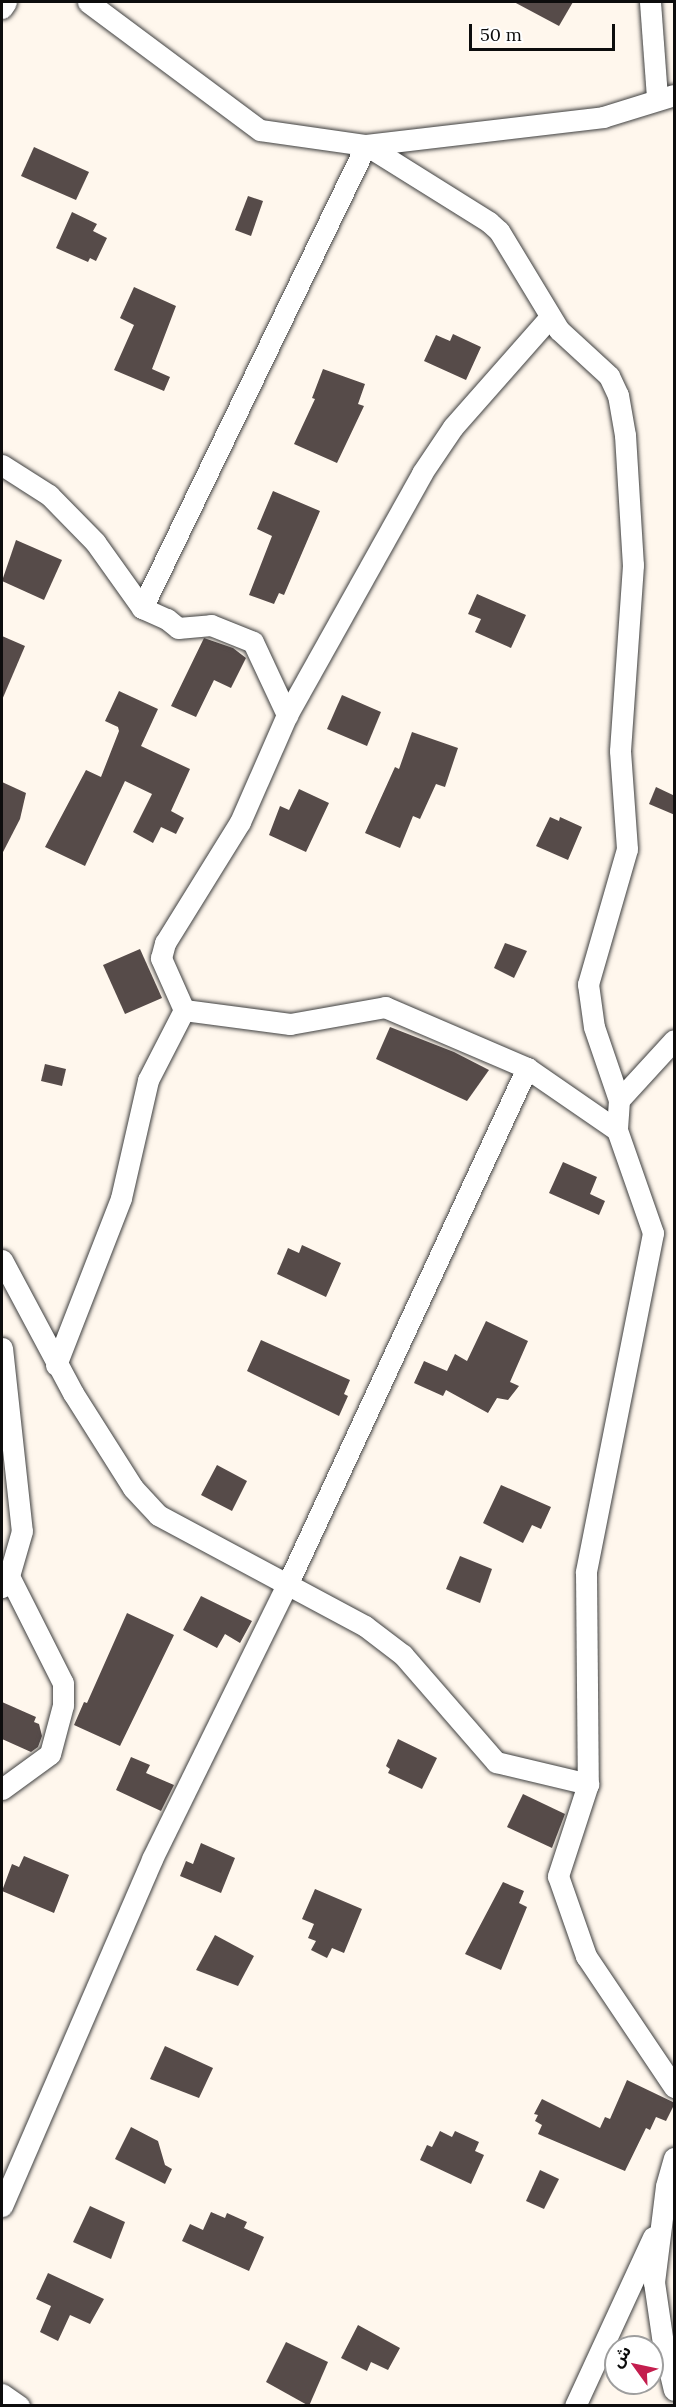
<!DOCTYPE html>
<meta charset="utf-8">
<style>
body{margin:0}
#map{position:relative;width:676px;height:2407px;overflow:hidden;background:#fff7ed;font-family:Lora,"Noto Sans Arabic",serif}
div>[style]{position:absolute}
.building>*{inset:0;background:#564b49}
.roads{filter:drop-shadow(0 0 2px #404040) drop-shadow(0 0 2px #404040)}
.minor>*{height:21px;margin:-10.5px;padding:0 10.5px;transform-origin:10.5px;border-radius:10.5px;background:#fff}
span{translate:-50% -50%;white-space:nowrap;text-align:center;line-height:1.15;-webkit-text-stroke:6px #fff;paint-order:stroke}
.frame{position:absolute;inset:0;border:3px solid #0d0d0d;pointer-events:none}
.north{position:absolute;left:604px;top:2335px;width:60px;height:60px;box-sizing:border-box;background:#fff;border:2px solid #9e9e9e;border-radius:50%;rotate:303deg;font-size:16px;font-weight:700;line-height:24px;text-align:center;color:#0d0d0d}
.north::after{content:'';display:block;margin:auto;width:21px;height:27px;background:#c41e4e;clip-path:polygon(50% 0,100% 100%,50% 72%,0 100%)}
.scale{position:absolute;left:469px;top:24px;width:146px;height:27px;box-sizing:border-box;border:3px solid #0d0d0d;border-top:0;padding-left:8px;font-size:18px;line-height:21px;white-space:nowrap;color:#0d0d0d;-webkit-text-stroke:4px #fff;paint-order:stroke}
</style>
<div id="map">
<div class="building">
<div style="clip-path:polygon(514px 2px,573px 2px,559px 26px)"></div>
<div style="clip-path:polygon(34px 147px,89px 172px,76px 200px,21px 176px)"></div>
<div style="clip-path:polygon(248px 196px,263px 201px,251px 236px,235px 230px)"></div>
<div style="clip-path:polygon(72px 212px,97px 224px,93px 231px,107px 238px,96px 261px,90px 258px,88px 262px,56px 248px)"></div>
<div style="clip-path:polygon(134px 287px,176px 306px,152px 369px,170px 377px,164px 391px,114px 370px,134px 325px,120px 318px)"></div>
<div style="clip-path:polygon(453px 334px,481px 347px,466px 380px,424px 361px,436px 335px,450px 341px)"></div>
<div style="clip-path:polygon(323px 369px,365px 384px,358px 404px,364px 406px,337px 463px,294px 444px,315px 399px,312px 398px)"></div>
<div style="clip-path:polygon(273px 491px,320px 511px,284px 595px,279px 593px,274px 604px,249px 595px,272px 536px,257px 529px)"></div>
<div style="clip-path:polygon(16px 540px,62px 560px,44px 600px,2px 581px)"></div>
<div style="clip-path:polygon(477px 594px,526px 615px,511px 648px,475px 632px,481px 619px,468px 614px)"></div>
<div style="clip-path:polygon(2px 636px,25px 646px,2px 700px)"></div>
<div style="clip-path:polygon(204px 638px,233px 648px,246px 658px,231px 688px,214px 680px,196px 717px,171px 706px)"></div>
<div style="clip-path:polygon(119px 691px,158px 709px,141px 746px,190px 769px,171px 811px,184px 818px,176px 834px,161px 827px,153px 843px,133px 832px,152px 794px,125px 781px,85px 866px,45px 847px,86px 770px,101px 777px,119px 731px,118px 727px,105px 721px)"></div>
<div style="clip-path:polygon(342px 695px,381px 712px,367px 746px,327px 729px)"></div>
<div style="clip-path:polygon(412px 732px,458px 748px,445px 787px,436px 784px,420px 819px,413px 816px,400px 848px,365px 833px,395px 767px,399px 769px)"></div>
<div style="clip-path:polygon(2px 782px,26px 793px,20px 819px,2px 854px)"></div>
<div style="clip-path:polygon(656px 787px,675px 796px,675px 815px,649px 804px)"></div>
<div style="clip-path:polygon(299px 789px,329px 803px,306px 852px,269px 835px,280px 806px,289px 810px)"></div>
<div style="clip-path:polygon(550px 817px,559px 821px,560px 817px,582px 827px,568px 860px,536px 846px)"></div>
<div style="clip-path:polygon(505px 943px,527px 951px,514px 978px,494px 968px)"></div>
<div style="clip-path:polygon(140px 949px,162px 998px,125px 1014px,103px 965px)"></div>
<div style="clip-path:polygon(390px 1027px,454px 1052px,489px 1070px,467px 1101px,376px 1059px)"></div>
<div style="clip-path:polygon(45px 1064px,66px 1069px,62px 1086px,41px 1081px)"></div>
<div style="clip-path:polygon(563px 1162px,597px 1177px,590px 1194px,605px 1201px,599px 1215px,549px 1193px)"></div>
<div style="clip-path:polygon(302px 1245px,341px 1263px,326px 1297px,277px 1274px,288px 1248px,299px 1253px)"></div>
<div style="clip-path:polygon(486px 1321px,528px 1341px,510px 1382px,519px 1386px,508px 1400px,497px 1398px,488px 1413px,446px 1390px,443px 1396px,414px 1383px,424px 1361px,447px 1371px,455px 1354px,467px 1361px)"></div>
<div style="clip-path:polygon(261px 1340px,350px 1380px,344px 1394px,348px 1396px,339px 1416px,247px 1371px)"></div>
<div style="clip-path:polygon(217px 1465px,247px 1481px,232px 1511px,201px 1495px)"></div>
<div style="clip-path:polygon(501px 1485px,551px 1507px,541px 1529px,532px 1525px,523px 1543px,483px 1523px)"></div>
<div style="clip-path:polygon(460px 1556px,492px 1569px,480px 1603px,446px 1589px)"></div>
<div style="clip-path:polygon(201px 1596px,252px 1621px,240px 1643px,225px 1634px,217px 1648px,183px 1630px)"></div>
<div style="clip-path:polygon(127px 1613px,174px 1635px,120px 1746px,74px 1725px,84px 1702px,87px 1703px)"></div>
<div style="clip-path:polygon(2px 1702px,36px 1717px,34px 1722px,39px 1724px,42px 1736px,38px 1747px,31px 1752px,2px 1739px)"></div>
<div style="clip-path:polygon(398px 1739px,437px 1758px,422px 1789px,388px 1773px,390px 1769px,386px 1766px)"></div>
<div style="clip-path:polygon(131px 1757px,150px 1765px,146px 1773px,174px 1785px,161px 1811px,116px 1790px)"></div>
<div style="clip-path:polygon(523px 1794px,565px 1814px,552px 1848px,507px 1827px)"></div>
<div style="clip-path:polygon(201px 1843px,235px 1858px,221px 1893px,180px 1876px,186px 1861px,193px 1864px)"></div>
<div style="clip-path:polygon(24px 1856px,69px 1875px,54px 1913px,2px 1891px,12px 1864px,19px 1867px)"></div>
<div style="clip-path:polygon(503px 1882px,524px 1891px,519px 1903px,527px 1907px,501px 1970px,465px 1954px)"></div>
<div style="clip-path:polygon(315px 1889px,362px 1909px,344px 1953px,332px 1948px,327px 1958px,311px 1950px,316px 1941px,308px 1938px,314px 1924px,302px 1919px)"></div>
<div style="clip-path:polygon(215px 1935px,254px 1956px,238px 1986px,196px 1970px)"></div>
<div style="clip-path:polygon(165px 2046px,213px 2068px,199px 2098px,150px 2079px)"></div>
<div style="clip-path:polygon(627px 2080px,675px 2103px,666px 2121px,656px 2117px,650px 2130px,646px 2128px,625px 2171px,538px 2134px,542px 2125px,535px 2121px,538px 2115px,534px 2114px,542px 2099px,600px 2128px,605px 2117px,610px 2119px)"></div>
<div style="clip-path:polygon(131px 2127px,158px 2141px,165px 2165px,172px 2169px,165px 2184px,115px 2159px)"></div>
<div style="clip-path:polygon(440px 2131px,452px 2137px,455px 2131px,479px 2142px,475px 2151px,484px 2155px,471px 2184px,420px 2160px,427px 2145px,432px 2147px)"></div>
<div style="clip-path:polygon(540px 2170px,559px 2179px,544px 2209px,526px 2201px)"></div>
<div style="clip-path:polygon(90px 2206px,125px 2222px,111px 2259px,73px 2242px)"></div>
<div style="clip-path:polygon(211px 2212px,225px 2218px,227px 2213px,247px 2222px,244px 2228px,264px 2237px,249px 2271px,182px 2241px,190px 2224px,203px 2230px)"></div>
<div style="clip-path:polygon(48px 2273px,104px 2299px,90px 2324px,70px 2315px,58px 2341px,40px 2332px,51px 2306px,36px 2299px)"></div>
<div style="clip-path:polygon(358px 2325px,400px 2348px,388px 2370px,371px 2362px,367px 2371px,341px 2358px)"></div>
<div style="clip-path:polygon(286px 2342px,328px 2362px,309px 2406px,266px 2382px)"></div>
</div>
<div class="roads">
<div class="minor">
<div style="left:88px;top:2px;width:214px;rotate:36.7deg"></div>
<div style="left:260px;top:130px;width:107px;rotate:8.1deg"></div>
<div style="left:366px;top:145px;width:145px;rotate:32deg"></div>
<div style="left:489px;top:222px;width:13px;rotate:42deg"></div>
<div style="left:499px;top:231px;width:116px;rotate:58.8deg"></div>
<div style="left:559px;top:330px;width:68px;rotate:42.6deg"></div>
<div style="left:609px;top:376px;width:21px;rotate:65deg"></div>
<div style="left:618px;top:395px;width:41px;rotate:80.1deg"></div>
<div style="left:625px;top:435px;width:130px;rotate:86.5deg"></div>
<div style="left:633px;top:565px;width:186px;rotate:94deg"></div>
<div style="left:620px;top:751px;width:98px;rotate:85.9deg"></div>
<div style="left:627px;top:849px;width:141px;rotate:106.1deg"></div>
<div style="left:588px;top:984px;width:43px;rotate:82.1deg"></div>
<div style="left:594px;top:1027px;width:77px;rotate:71.1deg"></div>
<div style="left:619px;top:1100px;width:30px;rotate:94deg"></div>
<div style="left:617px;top:1130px;width:109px;rotate:70.7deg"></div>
<div style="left:653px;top:1233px;width:346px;rotate:101.2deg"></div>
<div style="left:586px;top:1572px;width:212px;rotate:89.5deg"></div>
<div style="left:650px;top:2px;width:95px;rotate:85.8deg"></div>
<div style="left:2px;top:8px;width:7px;rotate:-56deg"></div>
<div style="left:2px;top:465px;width:56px;rotate:32.6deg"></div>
<div style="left:49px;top:495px;width:66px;rotate:45.6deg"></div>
<div style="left:95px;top:542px;width:81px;rotate:54.5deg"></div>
<div style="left:142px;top:608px;width:27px;rotate:24deg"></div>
<div style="left:167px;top:619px;width:14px;rotate:39deg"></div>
<div style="left:178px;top:628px;width:33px;rotate:-5deg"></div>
<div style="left:211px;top:625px;width:45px;rotate:22deg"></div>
<div style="left:253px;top:642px;width:81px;rotate:65deg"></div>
<div style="left:142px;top:608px;width:514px;rotate:-64.18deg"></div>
<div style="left:366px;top:145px;width:239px;rotate:-6.7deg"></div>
<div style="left:603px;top:117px;width:74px;rotate:-17.2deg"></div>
<div style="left:184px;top:1010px;width:107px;rotate:7.5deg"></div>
<div style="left:290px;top:1024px;width:97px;rotate:-10.1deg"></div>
<div style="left:385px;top:1007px;width:155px;rotate:23.2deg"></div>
<div style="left:527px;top:1068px;width:109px;rotate:34.6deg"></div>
<div style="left:619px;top:1100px;width:81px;rotate:-47.5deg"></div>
<div style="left:2px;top:1260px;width:151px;rotate:61.9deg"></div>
<div style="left:73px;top:1393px;width:112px;rotate:57.7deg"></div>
<div style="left:133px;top:1488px;width:37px;rotate:47deg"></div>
<div style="left:158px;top:1515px;width:235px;rotate:28.2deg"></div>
<div style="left:365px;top:1626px;width:48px;rotate:37.3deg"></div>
<div style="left:403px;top:1655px;width:142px;rotate:49deg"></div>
<div style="left:496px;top:1762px;width:95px;rotate:13.4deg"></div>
<div style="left:588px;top:1784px;width:97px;rotate:108.1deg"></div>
<div style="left:558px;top:1876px;width:85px;rotate:70.7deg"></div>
<div style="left:586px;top:1956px;width:158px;rotate:56.1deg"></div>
<div style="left:2px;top:1348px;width:184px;rotate:83.8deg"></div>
<div style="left:22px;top:1531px;width:47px;rotate:106.1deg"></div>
<div style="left:9px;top:1576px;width:13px;rotate:122deg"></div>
<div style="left:56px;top:1365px;width:179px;rotate:-68.7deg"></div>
<div style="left:121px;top:1198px;width:121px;rotate:-77.1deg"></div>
<div style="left:148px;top:1080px;width:79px;rotate:-62.8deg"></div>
<div style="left:184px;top:1010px;width:57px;rotate:-113.9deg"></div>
<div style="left:161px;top:958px;width:16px;rotate:-75deg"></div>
<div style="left:165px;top:943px;width:142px;rotate:-58.2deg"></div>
<div style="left:240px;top:822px;width:117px;rotate:-66.3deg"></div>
<div style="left:287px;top:715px;width:277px;rotate:-60.8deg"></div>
<div style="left:422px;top:473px;width:55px;rotate:-56deg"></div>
<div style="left:453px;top:427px;width:147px;rotate:-48.6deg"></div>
<div style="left:2px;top:1789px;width:59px;rotate:-36.1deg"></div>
<div style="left:50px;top:1754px;width:51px;rotate:-75.1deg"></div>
<div style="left:63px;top:1705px;width:22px;rotate:-90deg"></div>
<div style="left:63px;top:1683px;width:120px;rotate:-116.8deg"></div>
<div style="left:674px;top:2158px;width:29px;rotate:106deg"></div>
<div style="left:666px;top:2186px;width:97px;rotate:97.1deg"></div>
<div style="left:654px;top:2282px;width:63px;rotate:81.7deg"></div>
<div style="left:663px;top:2344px;width:47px;rotate:76.6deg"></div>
<div style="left:2px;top:2206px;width:378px;rotate:-66.6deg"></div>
<div style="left:152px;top:1859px;width:308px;rotate:-63.8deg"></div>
<div style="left:288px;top:1583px;width:568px;rotate:-65.11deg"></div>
<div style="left:2px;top:2394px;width:21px;rotate:35deg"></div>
<div style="left:575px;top:2406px;width:186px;rotate:-65.2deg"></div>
</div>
</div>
<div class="frame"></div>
<div class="north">ش</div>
<div class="scale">50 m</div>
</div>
